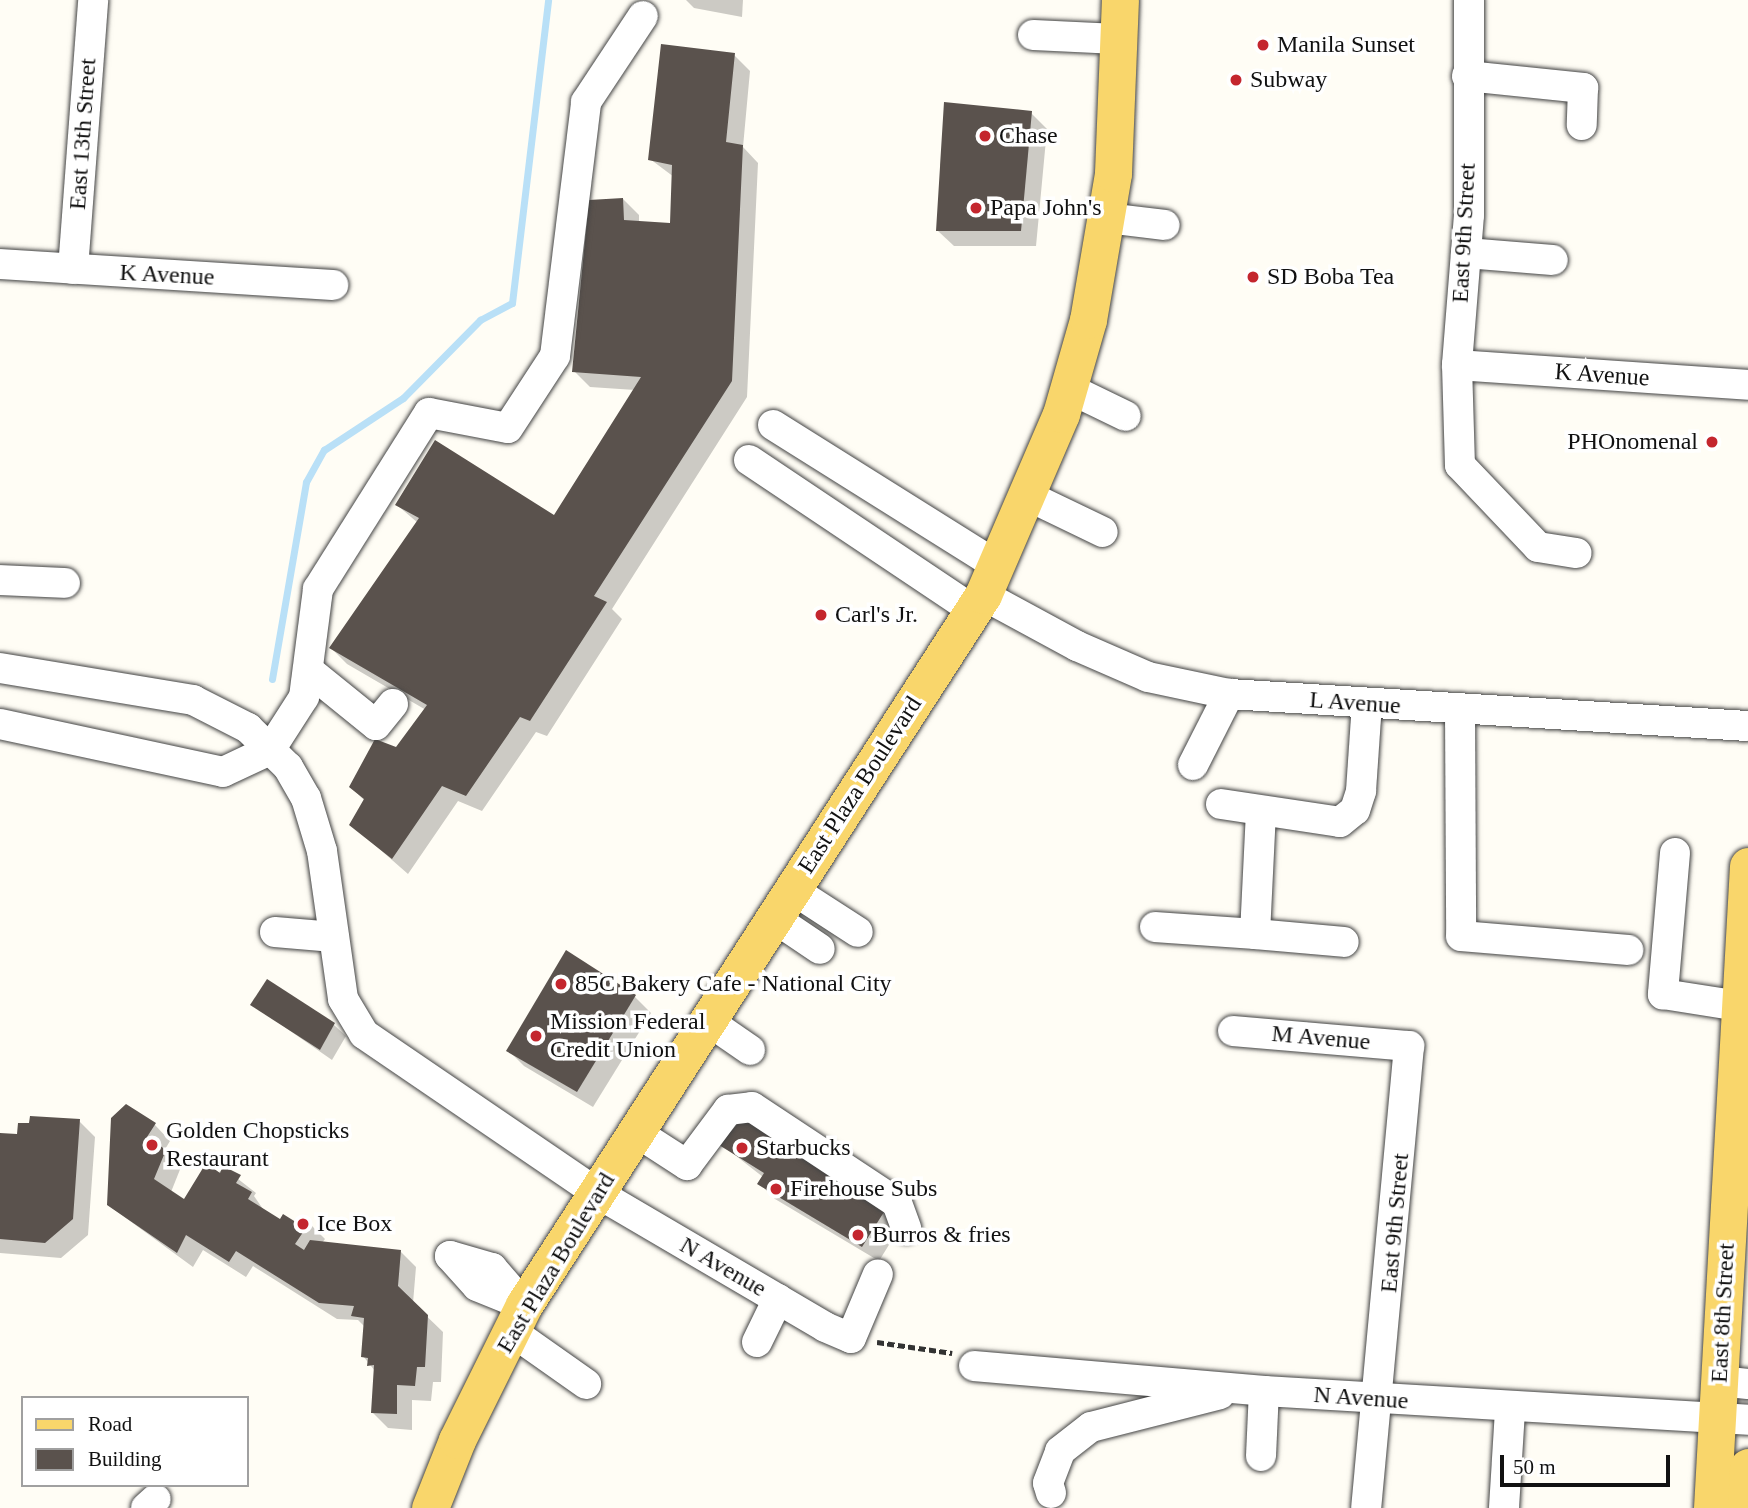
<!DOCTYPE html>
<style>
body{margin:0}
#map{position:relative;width:1748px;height:1508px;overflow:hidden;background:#fffdf5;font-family:Georgia,serif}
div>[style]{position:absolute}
.shadow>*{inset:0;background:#0003}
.stream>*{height:7px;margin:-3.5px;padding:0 3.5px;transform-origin:3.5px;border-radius:3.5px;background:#b9e0f7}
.building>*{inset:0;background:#5a524d}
.path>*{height:4.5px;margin-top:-2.25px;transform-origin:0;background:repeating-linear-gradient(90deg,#333 0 7px,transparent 0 10.5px)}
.roads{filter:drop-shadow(0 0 2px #444) drop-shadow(0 0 2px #444)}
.minor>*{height:30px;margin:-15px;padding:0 15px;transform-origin:15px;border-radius:15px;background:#fff}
.major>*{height:37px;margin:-18.5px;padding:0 18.5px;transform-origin:18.5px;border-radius:18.5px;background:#f9d66b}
.dots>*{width:19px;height:19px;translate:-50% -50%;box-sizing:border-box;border:4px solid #fff;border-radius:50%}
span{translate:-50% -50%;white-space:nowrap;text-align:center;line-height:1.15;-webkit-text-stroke:7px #fff;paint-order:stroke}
.poi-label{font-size:24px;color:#111}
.left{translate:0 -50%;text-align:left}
.right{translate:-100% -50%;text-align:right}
.street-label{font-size:24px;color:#111}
.legend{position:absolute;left:21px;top:1396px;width:228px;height:91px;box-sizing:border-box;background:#fff;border:2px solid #a0a0a0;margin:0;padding:9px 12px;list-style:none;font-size:21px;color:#111}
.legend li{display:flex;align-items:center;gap:14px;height:35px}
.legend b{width:35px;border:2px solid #a0a0a0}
.scale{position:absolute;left:1500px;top:1455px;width:170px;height:32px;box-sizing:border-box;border:4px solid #111;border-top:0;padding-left:9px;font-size:21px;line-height:24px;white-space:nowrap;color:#111;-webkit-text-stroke:5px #fff;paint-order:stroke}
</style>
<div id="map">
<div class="shadow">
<div style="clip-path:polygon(686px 0,743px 0,742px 17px,694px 8px)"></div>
<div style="clip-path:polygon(734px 55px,750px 71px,743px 147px,758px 163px,747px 397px,612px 609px,622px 619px,547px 736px,536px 732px,482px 811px,458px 801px,408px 874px,352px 825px,365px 801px,351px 787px,397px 750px,426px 710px,347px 664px,331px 648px,418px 523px,397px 505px,554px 517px,635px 390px,590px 387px,574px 371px,623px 199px,639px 215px,639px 223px,672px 225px,674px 177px,650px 159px)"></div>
<div style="clip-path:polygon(1031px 113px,1047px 129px,1036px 246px,954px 246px,938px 231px)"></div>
<div style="clip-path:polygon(635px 997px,651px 1013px,593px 1107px,524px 1066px,508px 1050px)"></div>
<div style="clip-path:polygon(253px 1005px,334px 1025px,346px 1036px,332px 1060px)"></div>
<div style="clip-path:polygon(757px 1118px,903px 1222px,879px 1261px,775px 1199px,759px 1183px,763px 1177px,722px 1145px,730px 1132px)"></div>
<div style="clip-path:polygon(113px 1119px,155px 1125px,170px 1141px,164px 1151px,181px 1167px,171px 1192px,184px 1201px,224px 1168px,256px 1193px,254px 1196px,265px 1212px,280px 1222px,309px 1223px,325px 1239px,322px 1243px,400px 1251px,416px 1267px,413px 1303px,443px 1332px,441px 1382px,433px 1382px,431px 1401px,412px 1400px,412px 1430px,388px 1428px,372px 1412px,375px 1371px,363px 1356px,365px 1327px,358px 1320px,337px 1319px,253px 1266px,246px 1277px,203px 1250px,193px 1267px,108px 1205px)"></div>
<div style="clip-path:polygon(79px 1121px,95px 1137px,88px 1235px,61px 1258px,0 1253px,0 1134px,19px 1136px)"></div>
</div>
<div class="stream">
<div style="left:272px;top:679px;width:200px;rotate:-80.2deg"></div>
<div style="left:306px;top:482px;width:37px;rotate:-61deg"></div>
<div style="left:324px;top:450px;width:95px;rotate:-33.4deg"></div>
<div style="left:403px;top:398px;width:110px;rotate:-45.4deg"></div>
<div style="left:480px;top:320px;width:36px;rotate:-28deg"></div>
<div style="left:512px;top:303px;width:305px;rotate:-83.2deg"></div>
</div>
<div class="building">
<div style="clip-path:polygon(661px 44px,735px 53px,726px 142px,743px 145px,732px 381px,594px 596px,607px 602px,530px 721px,520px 717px,466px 796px,442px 786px,392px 859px,349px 825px,364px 799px,349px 787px,375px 739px,396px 747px,427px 705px,329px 648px,419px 518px,395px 505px,435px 440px,554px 515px,641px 377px,572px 372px,589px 200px,623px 198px,624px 220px,670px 223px,672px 165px,648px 160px)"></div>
<div style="clip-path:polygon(944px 102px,1032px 111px,1021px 231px,936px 231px)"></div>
<div style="clip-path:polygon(566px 950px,636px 995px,577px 1092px,506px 1051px)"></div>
<div style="clip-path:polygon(267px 979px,335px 1023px,320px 1050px,250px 1005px)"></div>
<div style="clip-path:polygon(126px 1104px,156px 1123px,147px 1137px,166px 1150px,154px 1179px,184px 1199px,206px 1163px,220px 1173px,223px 1166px,241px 1175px,236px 1183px,252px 1192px,248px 1199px,280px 1219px,283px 1214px,299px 1224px,303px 1217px,310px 1222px,295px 1244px,304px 1250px,310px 1240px,401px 1250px,398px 1286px,428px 1315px,425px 1367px,417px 1367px,415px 1386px,397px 1385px,397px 1414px,371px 1413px,374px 1365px,367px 1366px,368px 1358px,361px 1357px,364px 1318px,351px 1316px,354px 1306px,319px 1303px,236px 1251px,229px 1262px,186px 1235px,177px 1253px,107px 1205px,111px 1118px)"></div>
<div style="clip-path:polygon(30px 1116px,80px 1119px,73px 1219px,45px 1243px,0 1239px,0 1133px,17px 1134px,18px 1123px,29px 1123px)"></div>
<div style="clip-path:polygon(757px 1116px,889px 1204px,862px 1247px,757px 1184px,764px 1173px,719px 1145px,739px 1122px)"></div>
</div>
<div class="path">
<div style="left:877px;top:1342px;width:76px;rotate:8.3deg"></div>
</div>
<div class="roads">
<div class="minor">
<div style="left:1469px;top:0;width:215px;rotate:90deg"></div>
<div style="left:1469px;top:215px;width:150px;rotate:94.6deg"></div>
<div style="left:1457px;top:365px;width:100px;rotate:88.3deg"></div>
<div style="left:1460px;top:465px;width:113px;rotate:46.4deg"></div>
<div style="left:1538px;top:547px;width:39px;rotate:9deg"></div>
<div style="left:1033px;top:35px;width:85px;rotate:2.7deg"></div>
<div style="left:1467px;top:76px;width:117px;rotate:5.9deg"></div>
<div style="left:1583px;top:88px;width:37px;rotate:92deg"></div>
<div style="left:1106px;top:218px;width:59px;rotate:6.8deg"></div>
<div style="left:1466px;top:253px;width:87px;rotate:4.6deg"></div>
<div style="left:0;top:264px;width:334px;rotate:3.6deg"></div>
<div style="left:73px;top:269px;width:270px;rotate:-85.7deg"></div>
<div style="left:1457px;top:365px;width:292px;rotate:3.9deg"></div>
<div style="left:1068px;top:388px;width:64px;rotate:25.8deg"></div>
<div style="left:773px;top:425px;width:263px;rotate:32.1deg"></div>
<div style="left:749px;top:460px;width:270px;rotate:33.8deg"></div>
<div style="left:1026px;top:495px;width:85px;rotate:25.7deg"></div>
<div style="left:0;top:580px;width:65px;rotate:2.6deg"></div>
<div style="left:983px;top:595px;width:107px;rotate:28.5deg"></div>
<div style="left:1077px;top:646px;width:77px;rotate:23.6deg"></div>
<div style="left:1148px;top:677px;width:83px;rotate:11.9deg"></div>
<div style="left:1229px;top:694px;width:520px;rotate:3.53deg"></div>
<div style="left:0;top:668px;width:196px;rotate:9.4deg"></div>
<div style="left:193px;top:700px;width:62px;rotate:27deg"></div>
<div style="left:248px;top:728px;width:56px;rotate:44.3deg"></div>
<div style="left:288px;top:767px;width:36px;rotate:60deg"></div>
<div style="left:306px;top:798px;width:55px;rotate:73.2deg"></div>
<div style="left:322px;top:851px;width:149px;rotate:81.9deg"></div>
<div style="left:343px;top:999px;width:41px;rotate:59deg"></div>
<div style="left:364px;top:1034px;width:282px;rotate:34.3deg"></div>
<div style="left:597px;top:1193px;width:264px;rotate:30.4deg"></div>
<div style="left:825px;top:1327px;width:28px;rotate:23deg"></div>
<div style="left:851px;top:1338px;width:69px;rotate:-67.1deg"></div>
<div style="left:308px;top:670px;width:87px;rotate:39deg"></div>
<div style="left:376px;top:725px;width:27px;rotate:-51deg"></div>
<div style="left:1460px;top:709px;width:227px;rotate:89.7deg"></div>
<div style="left:1461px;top:936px;width:168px;rotate:4.8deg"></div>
<div style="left:0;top:724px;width:228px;rotate:12.1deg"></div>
<div style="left:223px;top:772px;width:52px;rotate:-25.1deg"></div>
<div style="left:270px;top:750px;width:63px;rotate:-57.3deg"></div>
<div style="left:304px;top:697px;width:109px;rotate:-82.6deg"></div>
<div style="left:318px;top:589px;width:208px;rotate:-57.8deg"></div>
<div style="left:429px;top:413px;width:80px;rotate:10.8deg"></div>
<div style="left:508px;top:428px;width:86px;rotate:-56.9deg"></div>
<div style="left:555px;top:356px;width:256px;rotate:-83deg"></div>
<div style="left:586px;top:102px;width:103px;rotate:-56.5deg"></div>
<div style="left:1193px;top:765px;width:80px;rotate:-63.1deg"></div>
<div style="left:1221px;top:804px;width:120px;rotate:8.6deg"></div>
<div style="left:1340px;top:822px;width:19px;rotate:-39deg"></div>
<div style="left:1355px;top:810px;width:20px;rotate:-72deg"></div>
<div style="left:1361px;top:791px;width:87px;rotate:-86.1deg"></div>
<div style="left:1675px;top:853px;width:142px;rotate:94.9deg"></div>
<div style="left:1663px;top:994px;width:78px;rotate:8.9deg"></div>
<div style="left:793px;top:890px;width:77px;rotate:32.9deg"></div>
<div style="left:774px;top:918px;width:55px;rotate:34deg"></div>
<div style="left:1155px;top:927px;width:100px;rotate:4deg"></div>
<div style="left:1255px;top:934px;width:122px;rotate:-87.2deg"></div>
<div style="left:275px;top:932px;width:59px;rotate:4.8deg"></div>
<div style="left:1255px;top:934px;width:89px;rotate:5.1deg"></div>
<div style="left:708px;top:1021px;width:51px;rotate:34.6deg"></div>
<div style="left:1233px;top:1031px;width:177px;rotate:4.9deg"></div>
<div style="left:1409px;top:1046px;width:464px;rotate:95.3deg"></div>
<div style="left:636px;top:1132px;width:61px;rotate:32.9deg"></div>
<div style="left:687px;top:1165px;width:69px;rotate:-53.3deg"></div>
<div style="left:728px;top:1110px;width:24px;rotate:-7deg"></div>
<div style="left:752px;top:1107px;width:174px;rotate:33.5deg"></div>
<div style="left:897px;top:1203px;width:27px;rotate:70deg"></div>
<div style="left:450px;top:1256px;width:44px;rotate:15.9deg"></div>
<div style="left:492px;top:1268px;width:49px;rotate:49.1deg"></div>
<div style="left:450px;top:1256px;width:40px;rotate:48deg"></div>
<div style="left:477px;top:1286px;width:48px;rotate:22.2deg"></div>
<div style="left:511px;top:1331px;width:92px;rotate:35.2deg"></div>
<div style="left:757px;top:1342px;width:48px;rotate:-64deg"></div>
<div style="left:974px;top:1366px;width:291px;rotate:4.9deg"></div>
<div style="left:1264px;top:1391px;width:485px;rotate:3.4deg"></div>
<div style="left:1719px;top:1381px;width:29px;rotate:6deg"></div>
<div style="left:1261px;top:1456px;width:65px;rotate:-87.4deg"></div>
<div style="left:1051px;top:1493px;width:10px;rotate:-107deg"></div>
<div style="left:1048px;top:1483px;width:34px;rotate:-69deg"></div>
<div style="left:1060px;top:1451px;width:39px;rotate:-38deg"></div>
<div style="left:1091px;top:1427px;width:133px;rotate:-14.3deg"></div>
<div style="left:146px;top:1508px;width:13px;rotate:-42deg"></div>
<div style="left:1504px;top:1508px;width:99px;rotate:-86.5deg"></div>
</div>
<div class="major">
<div style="left:430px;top:1508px;width:73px;rotate:-68.3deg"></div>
<div style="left:457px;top:1440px;width:151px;rotate:-63.6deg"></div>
<div style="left:524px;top:1305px;width:845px;rotate:-57.12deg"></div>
<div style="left:983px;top:595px;width:197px;rotate:-66.7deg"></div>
<div style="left:1061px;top:414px;width:98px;rotate:-74deg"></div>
<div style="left:1088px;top:320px;width:149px;rotate:-80.3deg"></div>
<div style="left:1113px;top:173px;width:173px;rotate:-87.7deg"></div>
<div style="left:1712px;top:1508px;width:643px;rotate:-86.79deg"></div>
<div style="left:1746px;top:1508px;width:41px;rotate:-87.2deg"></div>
</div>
</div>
<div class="dots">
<div style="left:1263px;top:45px;background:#c4262e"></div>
<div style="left:1236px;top:80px;background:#c4262e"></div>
<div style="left:985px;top:136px;background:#c4262e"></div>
<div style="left:976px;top:208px;background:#c4262e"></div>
<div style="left:1253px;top:277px;background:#c4262e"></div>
<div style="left:1712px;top:442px;background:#c4262e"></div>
<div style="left:821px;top:615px;background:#c4262e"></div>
<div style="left:561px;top:984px;background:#c4262e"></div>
<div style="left:536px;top:1036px;background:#c4262e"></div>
<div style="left:152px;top:1145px;background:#c4262e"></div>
<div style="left:742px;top:1148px;background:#c4262e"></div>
<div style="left:776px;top:1189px;background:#c4262e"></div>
<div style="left:303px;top:1224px;background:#c4262e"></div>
<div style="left:858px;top:1235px;background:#c4262e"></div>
</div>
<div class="poi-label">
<span class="left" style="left:1277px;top:45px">Manila Sunset</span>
<span class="left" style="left:1250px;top:80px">Subway</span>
<span class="left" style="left:999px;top:136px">Chase</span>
<span class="left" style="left:990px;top:208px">Papa John's</span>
<span class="left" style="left:1267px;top:277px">SD Boba Tea</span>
<span class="right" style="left:1698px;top:442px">PHOnomenal</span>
<span class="left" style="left:835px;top:615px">Carl's Jr.</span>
<span class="left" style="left:575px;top:984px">85C Bakery Cafe - National City</span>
<span class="left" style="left:550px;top:1036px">Mission Federal<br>Credit Union</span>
<span class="left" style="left:166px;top:1145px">Golden Chopsticks<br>Restaurant</span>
<span class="left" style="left:756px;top:1148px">Starbucks</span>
<span class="left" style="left:790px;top:1189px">Firehouse Subs</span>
<span class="left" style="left:317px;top:1224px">Ice Box</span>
<span class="left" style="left:872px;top:1235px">Burros &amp; fries</span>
</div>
<div class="street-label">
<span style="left:83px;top:134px;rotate:-86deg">East 13th Street</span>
<span style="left:1464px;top:233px;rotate:-87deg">East 9th Street</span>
<span style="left:167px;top:275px;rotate:3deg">K Avenue</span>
<span style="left:1602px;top:375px;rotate:4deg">K Avenue</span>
<span style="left:1355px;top:703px;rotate:4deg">L Avenue</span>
<span style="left:860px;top:785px;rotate:-57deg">East Plaza Boulevard</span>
<span style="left:1321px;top:1038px;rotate:5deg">M Avenue</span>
<span style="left:1395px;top:1223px;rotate:-85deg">East 9th Street</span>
<span style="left:556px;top:1263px;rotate:-59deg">East Plaza Boulevard</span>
<span style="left:723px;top:1267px;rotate:30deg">N Avenue</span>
<span style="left:1723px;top:1313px;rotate:-87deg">East 8th Street</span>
<span style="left:1361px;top:1398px;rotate:4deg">N Avenue</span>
</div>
<ul class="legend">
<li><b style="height:9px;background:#f9d66b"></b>Road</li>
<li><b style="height:19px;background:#5a524d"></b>Building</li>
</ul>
<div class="scale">50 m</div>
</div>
